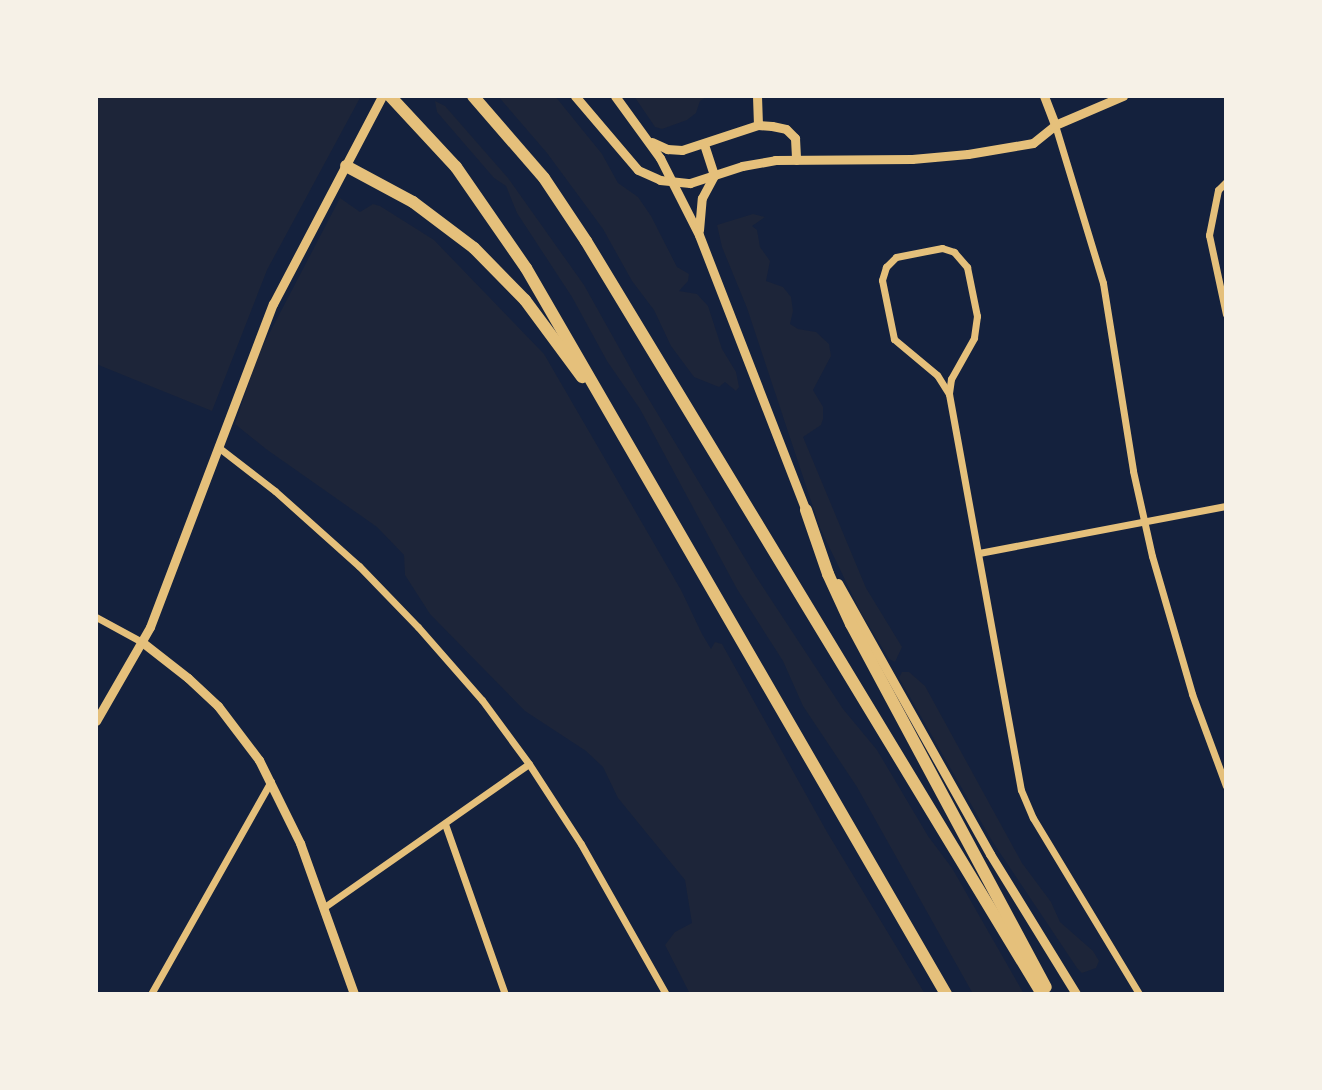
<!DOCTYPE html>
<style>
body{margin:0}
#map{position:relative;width:1322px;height:1090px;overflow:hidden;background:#14213d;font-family:"Archivo Narrow",sans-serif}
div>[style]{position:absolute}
.green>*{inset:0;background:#1d2539}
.minor>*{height:7px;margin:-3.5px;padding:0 3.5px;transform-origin:3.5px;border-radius:3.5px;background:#e5c07b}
.tertiary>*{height:9px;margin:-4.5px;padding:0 4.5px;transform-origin:4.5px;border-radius:4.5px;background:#e5c07b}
.motorway>*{height:12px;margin:-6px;padding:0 6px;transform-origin:6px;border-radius:6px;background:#e5c07b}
span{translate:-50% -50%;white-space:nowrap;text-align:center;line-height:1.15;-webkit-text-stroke:6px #f6f1e7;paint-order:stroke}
.frame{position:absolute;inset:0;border:98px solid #f6f1e7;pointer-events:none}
</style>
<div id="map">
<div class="green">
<div style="clip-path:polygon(96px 96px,361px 96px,267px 270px,212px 411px,96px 364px)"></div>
<div style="clip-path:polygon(498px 96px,555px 96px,602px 154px,618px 183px,638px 197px,651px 216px,677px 267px,689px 274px,688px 281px,679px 291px,697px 294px,708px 306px,722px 349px,736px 372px,739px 387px,736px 391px,725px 382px,719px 387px,694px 377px,671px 346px,654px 310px,632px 281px,603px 229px,547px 153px)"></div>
<div style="clip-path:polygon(634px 96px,686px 98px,708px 96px,700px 101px,696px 113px,687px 120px,662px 129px,655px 127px)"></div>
<div style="clip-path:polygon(435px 101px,445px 106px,508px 178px,584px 285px,636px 378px,755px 575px,843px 709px,877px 750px,928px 836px,952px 868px,1024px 994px,973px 994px,857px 787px,803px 706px,783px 661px,737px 589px,640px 409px,607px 361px,572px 297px,517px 213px,506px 186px,494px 178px,437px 112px)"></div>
<div style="clip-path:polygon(340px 198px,360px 212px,373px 204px,380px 206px,434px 240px,544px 354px,681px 590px,702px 634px,711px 649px,715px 642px,722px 644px,827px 832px,925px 994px,690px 994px,665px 945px,675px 932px,692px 923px,685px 880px,618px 798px,603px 767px,586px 751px,525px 711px,430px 614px,405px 575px,404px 555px,377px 527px,266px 449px,235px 424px,258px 355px)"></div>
<div style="clip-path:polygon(753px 214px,765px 217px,752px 226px,757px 230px,760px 247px,770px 261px,766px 281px,783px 287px,791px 297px,793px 311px,790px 324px,798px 329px,816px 332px,829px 344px,831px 356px,813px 390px,823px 407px,823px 419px,821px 425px,803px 437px,866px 588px,902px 647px,895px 662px,889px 659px,861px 613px,820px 528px,747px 308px,722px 247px,717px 225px)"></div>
<div style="clip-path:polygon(902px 672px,909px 672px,925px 686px,1022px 863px,1051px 902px,1060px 922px,1093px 951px,1099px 961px,1096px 968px,1082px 973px,1077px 968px,992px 841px,899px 678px)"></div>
</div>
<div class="minor">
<div style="left:1055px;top:125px;width:165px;rotate:73.1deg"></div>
<div style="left:1103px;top:283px;width:190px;rotate:80.9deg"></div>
<div style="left:1133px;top:471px;width:87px;rotate:77.4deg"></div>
<div style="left:1152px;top:556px;width:144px;rotate:73.8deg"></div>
<div style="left:1192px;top:694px;width:98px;rotate:69.7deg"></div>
<div style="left:1226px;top:182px;width:11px;rotate:135deg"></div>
<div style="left:1218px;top:190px;width:46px;rotate:101.3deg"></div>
<div style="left:1209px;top:235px;width:81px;rotate:77.9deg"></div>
<div style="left:942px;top:248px;width:13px;rotate:18deg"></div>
<div style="left:954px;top:252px;width:20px;rotate:49deg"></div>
<div style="left:967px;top:267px;width:50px;rotate:78.5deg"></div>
<div style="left:977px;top:316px;width:22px;rotate:98deg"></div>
<div style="left:974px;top:338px;width:47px;rotate:119.3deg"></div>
<div style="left:951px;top:379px;width:15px;rotate:98deg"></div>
<div style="left:949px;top:394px;width:22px;rotate:-122deg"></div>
<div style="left:937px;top:375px;width:56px;rotate:-140.1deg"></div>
<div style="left:894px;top:339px;width:60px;rotate:-101.5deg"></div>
<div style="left:882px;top:280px;width:14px;rotate:-73deg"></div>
<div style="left:886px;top:267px;width:14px;rotate:-45deg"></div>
<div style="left:896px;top:257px;width:47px;rotate:-11.1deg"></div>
<div style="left:949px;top:394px;width:402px;rotate:79.7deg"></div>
<div style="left:1021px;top:790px;width:30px;rotate:67deg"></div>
<div style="left:1033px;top:818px;width:205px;rotate:58.9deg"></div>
<div style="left:218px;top:447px;width:72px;rotate:37.7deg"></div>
<div style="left:275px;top:491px;width:113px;rotate:41.8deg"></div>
<div style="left:359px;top:566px;width:85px;rotate:46deg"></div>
<div style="left:418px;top:627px;width:97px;rotate:48.8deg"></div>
<div style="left:482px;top:700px;width:79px;rotate:53.7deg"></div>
<div style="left:529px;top:764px;width:95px;rotate:57deg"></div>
<div style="left:581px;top:844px;width:172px;rotate:60.5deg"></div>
<div style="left:979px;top:553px;width:251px;rotate:-10.8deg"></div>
<div style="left:96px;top:617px;width:52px;rotate:28.5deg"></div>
<div style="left:445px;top:824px;width:180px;rotate:70.6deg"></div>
<div style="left:323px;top:908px;width:251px;rotate:-35deg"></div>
<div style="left:151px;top:994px;width:244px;rotate:-60.6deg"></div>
</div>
<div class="tertiary">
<div style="left:575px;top:96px;width:97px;rotate:49.6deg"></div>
<div style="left:638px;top:170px;width:24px;rotate:24deg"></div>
<div style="left:660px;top:180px;width:30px;rotate:6deg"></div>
<div style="left:690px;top:183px;width:55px;rotate:-18.1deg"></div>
<div style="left:742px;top:166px;width:34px;rotate:-10deg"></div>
<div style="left:775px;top:160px;width:137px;rotate:-0.4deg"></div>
<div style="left:912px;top:159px;width:56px;rotate:-5.1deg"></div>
<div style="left:968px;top:154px;width:66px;rotate:-9.6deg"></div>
<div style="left:1033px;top:143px;width:28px;rotate:-39deg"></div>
<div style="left:1055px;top:125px;width:74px;rotate:-23.1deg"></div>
<div style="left:615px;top:96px;width:77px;rotate:54deg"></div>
<div style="left:660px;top:158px;width:86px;rotate:63.1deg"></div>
<div style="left:699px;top:235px;width:301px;rotate:68.8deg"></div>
<div style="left:757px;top:96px;width:29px;rotate:88deg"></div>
<div style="left:1044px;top:96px;width:31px;rotate:69deg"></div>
<div style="left:652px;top:142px;width:17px;rotate:25deg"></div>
<div style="left:667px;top:149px;width:15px;rotate:4deg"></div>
<div style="left:682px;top:150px;width:80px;rotate:-18.2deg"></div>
<div style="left:758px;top:125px;width:14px;rotate:4deg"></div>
<div style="left:772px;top:126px;width:14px;rotate:12deg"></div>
<div style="left:786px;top:129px;width:13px;rotate:45deg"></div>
<div style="left:795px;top:138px;width:22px;rotate:87deg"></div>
<div style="left:699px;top:230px;width:32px;rotate:-85deg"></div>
<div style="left:702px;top:198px;width:26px;rotate:-62deg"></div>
<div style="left:714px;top:175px;width:32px;rotate:-108deg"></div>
<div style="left:838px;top:583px;width:311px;rotate:60.7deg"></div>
<div style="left:990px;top:854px;width:164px;rotate:58.4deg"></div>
<div style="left:142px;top:642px;width:58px;rotate:38deg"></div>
<div style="left:188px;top:678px;width:41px;rotate:43deg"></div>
<div style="left:218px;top:706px;width:68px;rotate:52.8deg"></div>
<div style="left:259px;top:760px;width:93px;rotate:63.7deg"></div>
<div style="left:300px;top:843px;width:160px;rotate:70.3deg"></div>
<div style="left:96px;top:721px;width:108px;rotate:-60.1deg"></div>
<div style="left:150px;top:627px;width:346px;rotate:-69.2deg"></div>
<div style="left:273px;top:304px;width:235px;rotate:-62.3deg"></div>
</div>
<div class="motorway">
<div style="left:390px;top:96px;width:97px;rotate:47.1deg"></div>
<div style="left:456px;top:167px;width:123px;rotate:55.3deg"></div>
<div style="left:526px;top:268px;width:839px;rotate:59.95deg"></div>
<div style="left:473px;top:96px;width:108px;rotate:49.1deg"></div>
<div style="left:544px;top:178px;width:76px;rotate:56.3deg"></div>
<div style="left:586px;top:241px;width:880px;rotate:58.8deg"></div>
<div style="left:346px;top:166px;width:76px;rotate:28.2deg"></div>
<div style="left:413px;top:202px;width:76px;rotate:37deg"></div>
<div style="left:474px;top:248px;width:73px;rotate:45.6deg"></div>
<div style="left:525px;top:300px;width:96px;rotate:53.5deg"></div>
<div style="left:806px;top:510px;width:68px;rotate:71deg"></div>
<div style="left:828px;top:574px;width:55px;rotate:65.3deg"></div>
<div style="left:851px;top:624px;width:412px;rotate:61.8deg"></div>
</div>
<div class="frame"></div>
</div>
